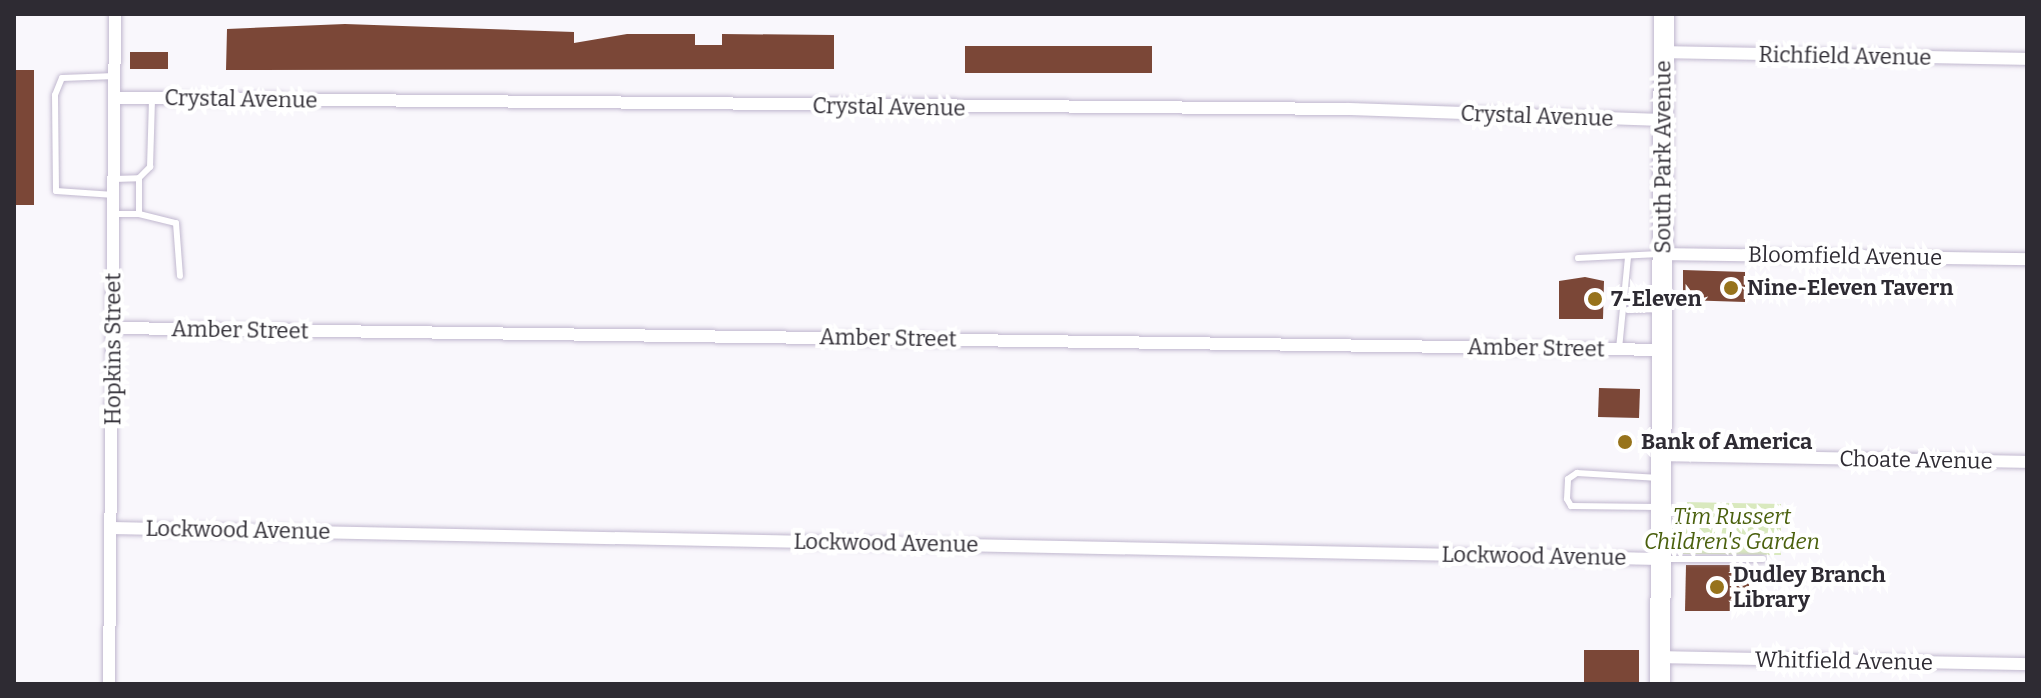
<!DOCTYPE html>
<style>
body{margin:0}
#map{position:relative;width:2041px;height:698px;overflow:hidden;background:#f9f7fc;font-family:Bitter,serif}
div>[style]{position:absolute}
.green>*{inset:0;background:#d9e9be}
.building>*{inset:0;background:#7b4737}
.roads{filter:drop-shadow(0 0 2px #c1b8cf) drop-shadow(0 0 2px #c1b8cf)}
.lane>*{height:6px;margin:-3px;padding:0 3px;transform-origin:3px;border-radius:3px;background:#fff}
.street>*{height:12px;margin:-6px;padding:0 6px;transform-origin:6px;border-radius:6px;background:#fff}
.primary>*{height:20px;margin:-10px;padding:0 10px;transform-origin:10px;border-radius:10px;background:#fff}
.dots>*{width:22px;height:22px;translate:-50% -50%;box-sizing:border-box;border:4px solid #fff;border-radius:50%}
span{translate:-50% -50%;white-space:nowrap;text-align:center;line-height:1.15;-webkit-text-stroke:8px #fff;paint-order:stroke}
.street-label{font-size:22px;color:#2e2b33}
.poi-label{font-size:22px;color:#2e2b33;font-weight:700}
.left{translate:0 -50%;text-align:left}
.park-label{font-size:22px;color:#4a600d;font-style:italic}
.frame{position:absolute;inset:0;border:16px solid #2e2b33;pointer-events:none}
</style>
<div id="map">
<div class="green">
<div style="clip-path:polygon(1684px 502px,1781px 504px,1781px 555px,1683px 554px)"></div>
</div>
<div class="building">
<div style="clip-path:polygon(345px 24px,574px 32px,574px 43px,627px 34px,695px 34px,695px 45px,722px 45px,722px 34px,834px 35px,834px 69px,226px 70px,227px 29px)"></div>
<div style="clip-path:polygon(965px 46px,1152px 46px,1152px 73px,965px 73px)"></div>
<div style="clip-path:polygon(130px 52px,168px 52px,168px 69px,130px 69px)"></div>
<div style="clip-path:polygon(14px 70px,34px 70px,34px 205px,14px 205px)"></div>
<div style="clip-path:polygon(1683px 270px,1745px 272px,1745px 302px,1683px 300px)"></div>
<div style="clip-path:polygon(1585px 277px,1604px 281px,1603px 319px,1559px 319px,1559px 281px)"></div>
<div style="clip-path:polygon(1599px 388px,1640px 389px,1639px 418px,1598px 417px)"></div>
<div style="clip-path:polygon(1686px 565px,1749px 565px,1749px 611px,1685px 611px)"></div>
<div style="clip-path:polygon(1584px 650px,1639px 650px,1639px 684px,1584px 684px)"></div>
</div>
<div class="roads">
<div class="lane">
<div style="left:114px;top:179px;width:25px;rotate:-2deg"></div>
<div style="left:139px;top:178px;width:16px;rotate:-45deg"></div>
<div style="left:150px;top:167px;width:69px;rotate:-88.3deg"></div>
<div style="left:114px;top:195px;width:58px;rotate:-176.1deg"></div>
<div style="left:56px;top:191px;width:96px;rotate:-90.6deg"></div>
<div style="left:55px;top:95px;width:18px;rotate:-68deg"></div>
<div style="left:62px;top:78px;width:53px;rotate:-2.2deg"></div>
<div style="left:114px;top:214px;width:25px"></div>
<div style="left:139px;top:214px;width:36px;rotate:-90deg"></div>
<div style="left:139px;top:214px;width:38px;rotate:14deg"></div>
<div style="left:176px;top:223px;width:53px;rotate:85.7deg"></div>
<div style="left:1578px;top:258px;width:81px;rotate:-2.8deg"></div>
<div style="left:1628px;top:310px;width:32px;rotate:-2deg"></div>
<div style="left:1619px;top:349px;width:91px;rotate:-84.4deg"></div>
<div style="left:1658px;top:507px;width:87px;rotate:-179.3deg"></div>
<div style="left:1571px;top:506px;width:8px;rotate:-120deg"></div>
<div style="left:1567px;top:499px;width:20px;rotate:-87deg"></div>
<div style="left:1568px;top:479px;width:11px;rotate:-34deg"></div>
<div style="left:1577px;top:473px;width:82px;rotate:3.5deg"></div>
<div style="left:1663px;top:559px;width:100px"></div>
</div>
<div class="street">
<div style="left:1664px;top:52px;width:363px;rotate:1.1deg"></div>
<div style="left:114px;top:98px;width:1235px;rotate:0.51deg"></div>
<div style="left:1349px;top:109px;width:314px;rotate:2deg"></div>
<div style="left:1663px;top:254px;width:364px;rotate:0.8deg"></div>
<div style="left:113px;top:328px;width:1550px;rotate:0.81deg"></div>
<div style="left:1662px;top:455px;width:365px;rotate:1.1deg"></div>
<div style="left:111px;top:528px;width:1550px;rotate:1.15deg"></div>
<div style="left:1661px;top:657px;width:366px;rotate:1.1deg"></div>
<div style="left:109px;top:684px;width:670px;rotate:-89.49deg"></div>
</div>
<div class="primary">
<div style="left:1660px;top:684px;width:670px;rotate:-89.66deg"></div>
</div>
</div>
<div class="dots">
<div style="left:1731px;top:288px;background:#97731c"></div>
<div style="left:1595px;top:299px;background:#97731c"></div>
<div style="left:1625px;top:442px;background:#97731c"></div>
<div style="left:1717px;top:587px;background:#97731c"></div>
</div>
<div class="street-label">
<span style="left:1845px;top:56px;rotate:1deg">Richfield Avenue</span>
<span style="left:241px;top:99px;rotate:1deg">Crystal Avenue</span>
<span style="left:889px;top:107px;rotate:1deg">Crystal Avenue</span>
<span style="left:1537px;top:116px;rotate:2deg">Crystal Avenue</span>
<span style="left:1663px;top:157px;rotate:-90deg">South Park Avenue</span>
<span style="left:1845px;top:256px;rotate:1deg">Bloomfield Avenue</span>
<span style="left:240px;top:330px;rotate:1deg">Amber Street</span>
<span style="left:888px;top:338px;rotate:1deg">Amber Street</span>
<span style="left:1536px;top:348px;rotate:1deg">Amber Street</span>
<span style="left:113px;top:349px;rotate:-90deg">Hopkins Street</span>
<span style="left:1916px;top:460px;rotate:1deg">Choate Avenue</span>
<span style="left:238px;top:530px;rotate:1deg">Lockwood Avenue</span>
<span style="left:886px;top:543px;rotate:1deg">Lockwood Avenue</span>
<span style="left:1534px;top:556px;rotate:1deg">Lockwood Avenue</span>
<span style="left:1844px;top:661px;rotate:1deg">Whitfield Avenue</span>
</div>
<div class="poi-label">
<span class="left" style="left:1747px;top:288px">Nine-Eleven Tavern</span>
<span class="left" style="left:1611px;top:299px">7-Eleven</span>
<span class="left" style="left:1641px;top:442px">Bank of America</span>
<span class="left" style="left:1733px;top:587px">Dudley Branch<br>Library</span>
</div>
<div class="park-label">
<span style="left:1732px;top:529px">Tim Russert<br>Children's Garden</span>
</div>
<div class="frame"></div>
</div>
